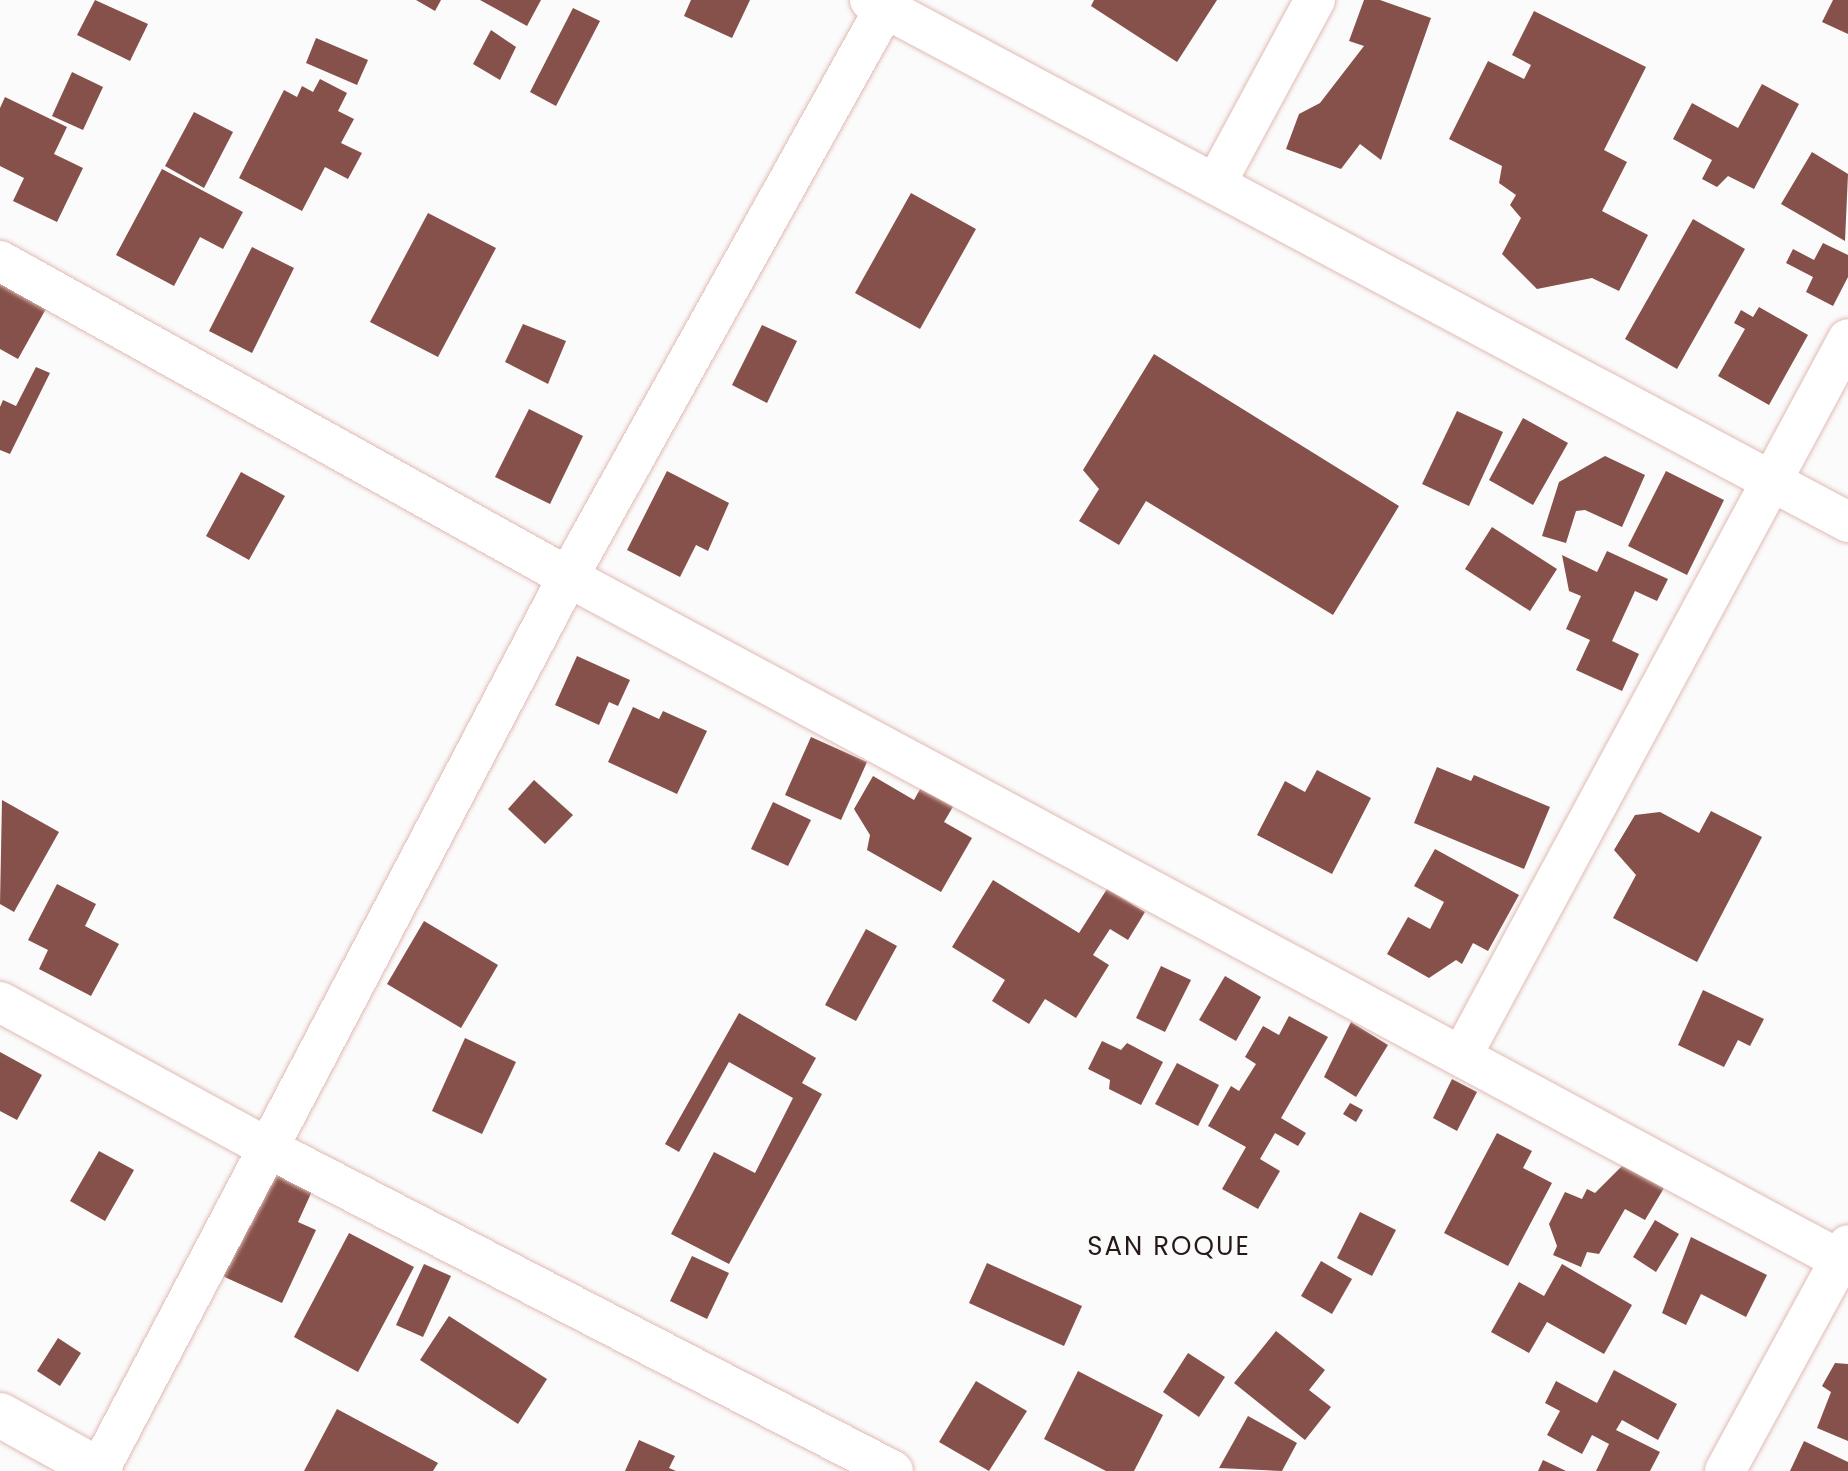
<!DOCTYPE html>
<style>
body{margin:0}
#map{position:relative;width:1848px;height:1471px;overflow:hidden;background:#fbfbfb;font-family:Poppins,sans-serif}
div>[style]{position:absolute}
.building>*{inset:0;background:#85514a}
.roads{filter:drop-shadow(0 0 2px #e0bbb5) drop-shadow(0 0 2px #e0bbb5)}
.street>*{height:40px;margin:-20px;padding:0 20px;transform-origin:20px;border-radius:20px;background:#fff}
.secondary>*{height:44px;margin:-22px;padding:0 22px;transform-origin:22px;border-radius:22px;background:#fff}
span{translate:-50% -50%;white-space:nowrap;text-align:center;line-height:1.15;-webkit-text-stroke:8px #fbfbfb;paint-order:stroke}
.quarter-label{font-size:26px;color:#271917;letter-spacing:2px}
</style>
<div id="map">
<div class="building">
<div style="clip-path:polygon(95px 0,148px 24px,130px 61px,77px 35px)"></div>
<div style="clip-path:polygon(416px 0,441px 0,435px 11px)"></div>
<div style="clip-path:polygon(480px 0,541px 0,527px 26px)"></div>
<div style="clip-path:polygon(691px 0,750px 0,732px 38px,684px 16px)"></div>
<div style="clip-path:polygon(1094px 0,1217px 0,1177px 62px,1091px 6px)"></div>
<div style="clip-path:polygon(1364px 0,1380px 0,1431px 18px,1381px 160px,1360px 144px,1341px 169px,1286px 149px,1299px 114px,1320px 103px,1364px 46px,1349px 41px)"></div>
<div style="clip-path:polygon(1833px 0,1848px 0,1848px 34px,1822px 22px)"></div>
<div style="clip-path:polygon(573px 8px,600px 21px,556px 106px,530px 92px)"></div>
<div style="clip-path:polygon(1534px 11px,1646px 67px,1604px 150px,1627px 162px,1602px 211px,1648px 235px,1619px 291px,1592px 278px,1537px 289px,1502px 254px,1521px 218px,1510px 205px,1516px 195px,1499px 183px,1502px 166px,1449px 139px,1488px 61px,1524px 79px,1531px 65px,1512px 55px)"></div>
<div style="clip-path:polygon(491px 30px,516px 47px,500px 80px,473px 64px)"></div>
<div style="clip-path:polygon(316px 38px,368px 60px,357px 85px,306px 63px)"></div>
<div style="clip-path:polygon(72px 72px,103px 87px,83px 130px,52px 116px)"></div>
<div style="clip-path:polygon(320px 79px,347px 93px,338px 111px,354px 119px,341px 143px,362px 153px,348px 179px,325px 167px,302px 211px,239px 178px,284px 90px,297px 97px,302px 86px,313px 92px)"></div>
<div style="clip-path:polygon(1762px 84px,1799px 104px,1754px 189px,1728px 176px,1717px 187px,1702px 179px,1712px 160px,1673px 139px,1692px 103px,1738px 128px)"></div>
<div style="clip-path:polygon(5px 97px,67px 127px,54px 154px,83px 168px,57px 222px,13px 201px,24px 178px,0 166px,0 108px)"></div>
<div style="clip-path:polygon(194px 112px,233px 132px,204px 188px,165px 166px)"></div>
<div style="clip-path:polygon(1812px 152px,1848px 174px,1845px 241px,1781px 204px)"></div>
<div style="clip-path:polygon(162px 169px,243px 212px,223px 249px,200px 237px,174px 286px,116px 255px)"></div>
<div style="clip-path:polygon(911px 193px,976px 229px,920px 329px,855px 293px)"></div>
<div style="clip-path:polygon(428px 213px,496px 248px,438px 357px,370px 322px)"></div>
<div style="clip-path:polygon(1693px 219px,1745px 249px,1677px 369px,1625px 339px)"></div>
<div style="clip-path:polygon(1823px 243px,1848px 255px,1848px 277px,1833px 306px,1806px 292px,1813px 277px,1786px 263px,1793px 249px,1814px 260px)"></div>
<div style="clip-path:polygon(252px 247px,294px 268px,252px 353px,209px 331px)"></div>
<div style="clip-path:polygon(0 269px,52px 298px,18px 359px,0 349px)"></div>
<div style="clip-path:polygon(1759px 307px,1808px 335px,1769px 405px,1718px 376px,1745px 329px,1734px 323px,1741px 310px,1753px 317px)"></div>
<div style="clip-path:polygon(523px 324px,566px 341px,548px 384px,505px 362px)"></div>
<div style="clip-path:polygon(762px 325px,797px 341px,767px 403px,732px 385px)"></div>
<div style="clip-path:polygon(1154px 354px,1399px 506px,1333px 615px,1146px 501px,1119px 545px,1079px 521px,1099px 489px,1083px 470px)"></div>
<div style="clip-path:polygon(36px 367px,50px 373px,10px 454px,0 450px,0 407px,3px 400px,16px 406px)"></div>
<div style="clip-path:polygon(529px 409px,583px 436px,550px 504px,495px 477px)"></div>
<div style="clip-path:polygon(1457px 411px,1503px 432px,1469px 506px,1422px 484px)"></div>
<div style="clip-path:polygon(1523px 418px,1568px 443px,1533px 505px,1489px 480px)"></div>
<div style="clip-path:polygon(1605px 456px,1645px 475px,1622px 527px,1585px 510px,1576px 511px,1566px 543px,1542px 536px,1559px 482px)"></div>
<div style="clip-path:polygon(667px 471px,729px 503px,708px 551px,696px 545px,680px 577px,627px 550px)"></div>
<div style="clip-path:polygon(1666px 471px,1724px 500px,1687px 575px,1628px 546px)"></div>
<div style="clip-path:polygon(241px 472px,285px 496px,249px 560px,206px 536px)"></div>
<div style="clip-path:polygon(1492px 527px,1557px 569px,1530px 611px,1465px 569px)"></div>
<div style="clip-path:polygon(1607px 551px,1668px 579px,1657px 601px,1635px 591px,1612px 641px,1639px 654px,1622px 691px,1576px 670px,1590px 640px,1566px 629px,1581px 596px,1569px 591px,1562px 555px,1597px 572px)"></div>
<div style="clip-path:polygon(577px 656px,630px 680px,618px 706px,609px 702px,599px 725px,555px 705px)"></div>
<div style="clip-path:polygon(633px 707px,659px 719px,663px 711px,707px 731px,677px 794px,608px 762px)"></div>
<div style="clip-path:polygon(811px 737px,867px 762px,841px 820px,785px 795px)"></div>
<div style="clip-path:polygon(1437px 767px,1471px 781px,1474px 775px,1550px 807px,1524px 869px,1414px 823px)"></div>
<div style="clip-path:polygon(1317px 770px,1371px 798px,1332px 874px,1257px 835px,1285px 781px,1305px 792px)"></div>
<div style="clip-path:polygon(928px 775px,961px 793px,944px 822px,972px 838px,941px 892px,867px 850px,870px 835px,854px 809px,873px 776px,914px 800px)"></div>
<div style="clip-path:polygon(534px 780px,573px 815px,545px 844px,508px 809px)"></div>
<div style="clip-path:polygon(2px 800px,59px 832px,14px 912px,0 904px)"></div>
<div style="clip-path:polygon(773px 802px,811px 820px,788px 866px,751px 849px)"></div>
<div style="clip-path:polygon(1711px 811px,1762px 837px,1697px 962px,1613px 918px,1636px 875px,1614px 850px,1635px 815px,1660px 812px,1699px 833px)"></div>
<div style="clip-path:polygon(1435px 849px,1519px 895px,1488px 951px,1473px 943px,1462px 964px,1456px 960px,1429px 978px,1387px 954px,1408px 917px,1430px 929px,1444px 902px,1414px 886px)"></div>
<div style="clip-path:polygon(993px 880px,1079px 933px,1107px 889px,1145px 912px,1128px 940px,1110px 929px,1093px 955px,1109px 965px,1076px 1018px,1045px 999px,1029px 1024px,992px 1001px,1005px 980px,952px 947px)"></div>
<div style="clip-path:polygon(57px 884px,96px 904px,85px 926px,119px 944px,91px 996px,39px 969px,48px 950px,28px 940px)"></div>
<div style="clip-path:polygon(424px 921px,498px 965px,461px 1028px,387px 984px)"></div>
<div style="clip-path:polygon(866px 929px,897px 946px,856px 1021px,825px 1005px)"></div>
<div style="clip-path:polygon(1161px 966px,1191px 980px,1165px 1032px,1136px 1018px)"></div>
<div style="clip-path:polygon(1225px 976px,1261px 997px,1236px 1041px,1199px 1020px)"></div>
<div style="clip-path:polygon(1703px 990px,1764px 1019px,1750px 1046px,1738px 1040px,1724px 1067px,1678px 1045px)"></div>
<div style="clip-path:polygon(739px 1013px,816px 1058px,802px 1083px,822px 1094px,729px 1264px,671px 1234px,714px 1152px,755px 1173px,793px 1098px,729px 1062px,679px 1152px,665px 1144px)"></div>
<div style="clip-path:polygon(1289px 1016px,1328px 1037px,1281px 1118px,1306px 1133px,1298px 1146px,1275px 1133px,1260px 1159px,1280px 1171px,1258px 1209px,1222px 1189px,1246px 1147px,1208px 1126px,1231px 1086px,1239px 1091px,1256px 1064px,1245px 1057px,1263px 1026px,1279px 1035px)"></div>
<div style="clip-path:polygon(1351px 1022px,1388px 1045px,1356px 1097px,1324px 1077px)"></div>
<div style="clip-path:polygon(465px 1038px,516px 1062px,482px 1134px,432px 1111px)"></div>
<div style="clip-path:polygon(1102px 1041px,1121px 1050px,1127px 1043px,1163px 1062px,1141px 1105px,1109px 1089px,1110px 1080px,1088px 1069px)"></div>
<div style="clip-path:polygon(0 1052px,42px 1075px,17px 1120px,0 1111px)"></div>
<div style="clip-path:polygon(1177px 1063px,1219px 1085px,1198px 1126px,1155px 1104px)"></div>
<div style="clip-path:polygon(1452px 1079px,1477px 1092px,1457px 1131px,1433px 1118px)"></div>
<div style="clip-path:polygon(1350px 1103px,1363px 1110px,1356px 1122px,1343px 1114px)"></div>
<div style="clip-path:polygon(1497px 1133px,1532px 1151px,1523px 1168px,1552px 1183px,1508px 1266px,1444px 1233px)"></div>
<div style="clip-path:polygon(99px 1151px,134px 1170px,105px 1221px,70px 1201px)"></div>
<div style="clip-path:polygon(1622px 1166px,1667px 1183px,1645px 1220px,1625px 1209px,1599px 1254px,1587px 1252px,1581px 1267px,1553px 1255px,1557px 1246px,1549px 1224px,1565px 1192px,1582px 1199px,1587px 1189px,1595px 1193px)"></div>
<div style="clip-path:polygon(267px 1168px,313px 1189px,298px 1222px,316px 1230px,282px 1303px,218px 1274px)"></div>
<div style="clip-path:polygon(1360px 1212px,1396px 1230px,1372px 1276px,1337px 1258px)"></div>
<div style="clip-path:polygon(1655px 1220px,1679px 1234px,1656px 1272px,1633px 1257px)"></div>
<div style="clip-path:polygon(349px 1233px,414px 1267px,358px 1372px,294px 1337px)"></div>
<div style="clip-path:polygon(1691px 1237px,1767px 1275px,1746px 1317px,1701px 1294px,1686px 1325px,1662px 1313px)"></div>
<div style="clip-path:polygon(692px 1256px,729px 1273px,707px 1319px,670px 1301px)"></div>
<div style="clip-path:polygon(1321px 1261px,1352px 1279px,1332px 1314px,1301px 1296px)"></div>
<div style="clip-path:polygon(987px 1263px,1082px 1306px,1064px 1346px,969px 1303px)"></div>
<div style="clip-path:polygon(424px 1264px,451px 1276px,423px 1337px,396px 1325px)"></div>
<div style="clip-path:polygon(1562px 1264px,1632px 1305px,1604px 1354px,1547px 1322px,1529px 1353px,1491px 1332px,1519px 1282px,1544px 1296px)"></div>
<div style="clip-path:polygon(449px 1316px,547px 1379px,518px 1424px,420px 1360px)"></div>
<div style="clip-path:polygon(1276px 1331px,1325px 1370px,1309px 1390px,1331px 1407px,1305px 1440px,1234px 1383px)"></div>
<div style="clip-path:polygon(58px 1338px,81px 1353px,60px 1386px,37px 1371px)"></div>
<div style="clip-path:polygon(1188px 1353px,1225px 1377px,1199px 1417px,1163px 1392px)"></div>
<div style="clip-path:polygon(1835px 1363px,1848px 1364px,1848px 1441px,1817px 1428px,1831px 1392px,1822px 1386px)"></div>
<div style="clip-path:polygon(1614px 1370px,1677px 1404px,1658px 1440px,1622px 1420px,1616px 1430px,1660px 1452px,1650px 1471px,1596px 1471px,1609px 1444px,1592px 1435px,1582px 1454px,1547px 1435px,1560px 1411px,1545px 1403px,1556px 1381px,1597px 1403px)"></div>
<div style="clip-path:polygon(1078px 1371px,1163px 1415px,1134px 1471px,1106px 1471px,1044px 1439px)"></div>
<div style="clip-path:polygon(976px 1381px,1027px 1411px,989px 1471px,939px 1442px)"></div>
<div style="clip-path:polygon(337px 1409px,438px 1463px,433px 1471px,304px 1471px)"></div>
<div style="clip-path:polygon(1248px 1416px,1297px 1443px,1282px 1471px,1219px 1468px)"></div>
<div style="clip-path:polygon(639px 1440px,675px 1456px,669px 1468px,676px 1471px,625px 1471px)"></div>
<div style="clip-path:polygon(1804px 1441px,1848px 1462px,1848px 1471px,1790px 1471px)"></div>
<div style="clip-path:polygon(1543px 1460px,1566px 1471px,1538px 1471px)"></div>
</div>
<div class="roads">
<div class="street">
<div style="left:870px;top:0;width:1109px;rotate:28.09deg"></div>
<div style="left:1217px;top:181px;width:206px;rotate:-61.6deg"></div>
<div style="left:0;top:261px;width:650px;rotate:29.09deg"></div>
<div style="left:568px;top:577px;width:1444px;rotate:28.23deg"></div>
<div style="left:0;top:1002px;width:307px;rotate:28.6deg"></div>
<div style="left:270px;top:1149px;width:701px;rotate:27.33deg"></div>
<div style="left:1462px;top:1055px;width:813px;rotate:-61.67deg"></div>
<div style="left:99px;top:1470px;width:1009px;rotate:-62.29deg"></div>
<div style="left:568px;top:577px;width:651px;rotate:-60.88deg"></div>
<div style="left:1725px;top:1471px;width:257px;rotate:-61.4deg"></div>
</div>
<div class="secondary">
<div style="left:0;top:1415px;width:115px;rotate:29deg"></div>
</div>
</div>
<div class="quarter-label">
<span style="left:1169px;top:1247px">SAN ROQUE</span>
</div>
</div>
